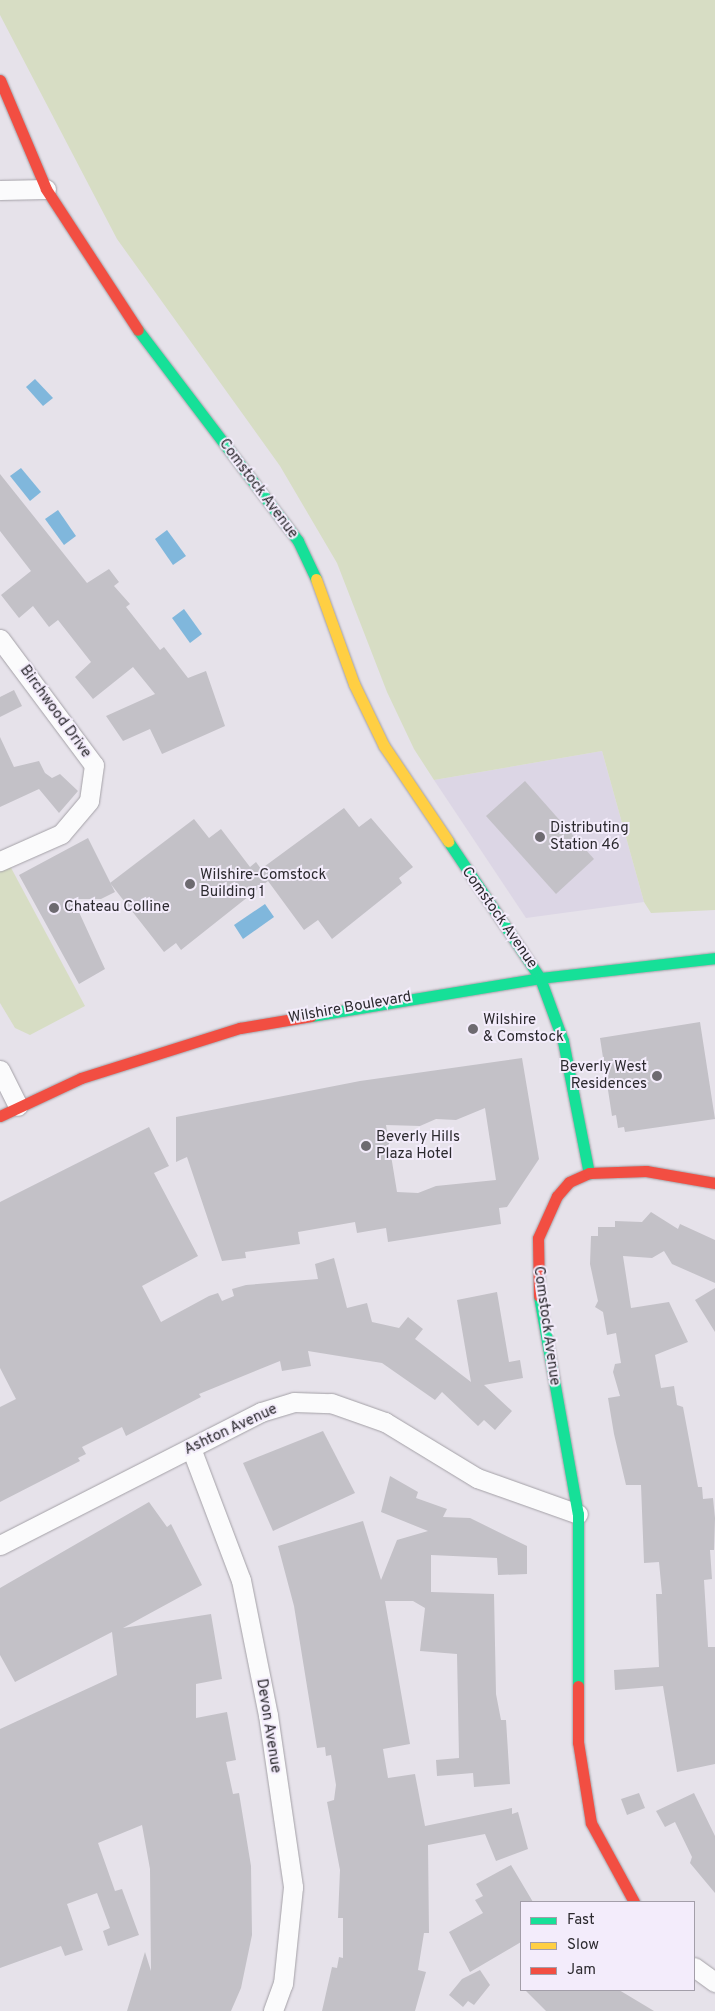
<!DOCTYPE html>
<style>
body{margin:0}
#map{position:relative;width:715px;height:2011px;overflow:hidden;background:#e6e2ea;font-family:Overpass,sans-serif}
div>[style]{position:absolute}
.built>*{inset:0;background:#dcd6e5}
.green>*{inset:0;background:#d7ddc4}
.water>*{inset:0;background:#80b7dc}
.building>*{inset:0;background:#c3c1c7}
.roads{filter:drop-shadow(0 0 1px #a4a1a7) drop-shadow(0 0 1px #a4a1a7)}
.street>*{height:19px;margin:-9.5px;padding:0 9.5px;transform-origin:9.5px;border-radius:9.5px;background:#fbfbfc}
.fast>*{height:11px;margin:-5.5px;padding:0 5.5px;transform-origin:5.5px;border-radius:5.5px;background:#16e098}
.slow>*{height:11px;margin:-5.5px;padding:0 5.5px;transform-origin:5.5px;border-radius:5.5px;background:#ffcf43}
.jam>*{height:11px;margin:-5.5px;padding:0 5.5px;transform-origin:5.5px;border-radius:5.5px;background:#f24e42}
.dots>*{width:14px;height:14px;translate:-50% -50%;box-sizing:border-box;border:2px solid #f3ecfb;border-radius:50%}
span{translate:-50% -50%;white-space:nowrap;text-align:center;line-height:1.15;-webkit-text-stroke:4px #f3ecfb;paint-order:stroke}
.street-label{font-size:15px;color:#2c2a2f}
.poi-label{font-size:15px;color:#2c2a2f}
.left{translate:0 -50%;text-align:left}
.right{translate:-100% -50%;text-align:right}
.legend{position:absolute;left:520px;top:1901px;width:175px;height:90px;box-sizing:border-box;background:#f3ecfb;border:1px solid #a39ea9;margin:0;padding:6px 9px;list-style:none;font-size:15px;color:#2c2a2f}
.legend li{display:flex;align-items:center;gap:10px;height:25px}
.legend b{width:25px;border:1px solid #a39ea9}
</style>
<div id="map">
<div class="built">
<div style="clip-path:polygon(602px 751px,644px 902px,526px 918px,434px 780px)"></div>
</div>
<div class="green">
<div style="clip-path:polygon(0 0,715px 0,715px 910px,651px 913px,644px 902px,602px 751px,434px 780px,414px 749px,387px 692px,337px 563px,280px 466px,117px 239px,0 15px)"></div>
<div style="clip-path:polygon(9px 864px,85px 1006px,30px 1035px,15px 1028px,0 1003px,0 869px)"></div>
</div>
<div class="water">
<div style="clip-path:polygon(35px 379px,53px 398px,43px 406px,26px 387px)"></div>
<div style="clip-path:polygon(21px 468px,41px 492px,30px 501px,10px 476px)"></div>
<div style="clip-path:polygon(58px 510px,76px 536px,64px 545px,45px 519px)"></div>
<div style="clip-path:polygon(167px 530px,186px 556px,173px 565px,155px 539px)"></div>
<div style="clip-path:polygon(184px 609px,202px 634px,190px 643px,172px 618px)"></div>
<div style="clip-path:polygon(265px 904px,274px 917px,243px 939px,234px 925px)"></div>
</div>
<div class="building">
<div style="clip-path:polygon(0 474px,87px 583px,109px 569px,119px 582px,114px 586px,130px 604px,126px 607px,160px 650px,164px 647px,188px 678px,206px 671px,225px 726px,162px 754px,150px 729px,123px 741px,106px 716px,155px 694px,133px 667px,93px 699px,75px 677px,91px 662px,58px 620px,49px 627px,33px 606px,19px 618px,1px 595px,31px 571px,0 531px)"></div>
<div style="clip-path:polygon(14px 690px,22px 706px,0 717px,0 697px)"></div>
<div style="clip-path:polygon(0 737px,14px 767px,39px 761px,45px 773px,52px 778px,60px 774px,78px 791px,59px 813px,39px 789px,0 807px)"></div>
<div style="clip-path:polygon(525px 781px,594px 859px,556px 894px,486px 816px)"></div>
<div style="clip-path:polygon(344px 808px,359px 827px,371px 818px,413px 867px,399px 878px,402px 883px,332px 939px,318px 920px,304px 930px,268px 881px,181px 950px,176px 943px,164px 952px,110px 883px,194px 819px,209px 838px,221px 829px,250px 867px,256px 862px,261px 869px)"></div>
<div style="clip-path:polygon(88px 838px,115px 892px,101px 899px,73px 899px,105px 969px,79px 984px,19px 875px)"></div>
<div style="clip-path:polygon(700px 1022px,715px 1119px,625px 1132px,624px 1127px,618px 1128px,616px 1115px,612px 1116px,600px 1038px)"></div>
<div style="clip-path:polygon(evenodd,522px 1058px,539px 1159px,507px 1207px,499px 1208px,501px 1224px,388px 1242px,386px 1228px,357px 1233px,355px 1222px,298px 1232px,300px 1244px,245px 1252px,246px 1258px,222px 1261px,187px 1157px,176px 1162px,176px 1117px,360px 1081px,522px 1058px,485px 1108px,496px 1180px,436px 1186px,418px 1193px,397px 1192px,386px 1125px,420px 1126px,436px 1119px,456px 1120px,485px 1108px)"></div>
<div style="clip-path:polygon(149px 1127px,169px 1166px,154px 1173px,198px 1256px,142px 1286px,161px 1322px,209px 1296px,218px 1293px,222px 1301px,234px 1296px,232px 1289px,246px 1285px,318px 1279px,315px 1264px,334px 1258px,347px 1308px,367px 1303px,372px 1322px,399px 1328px,408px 1317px,423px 1329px,415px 1339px,471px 1382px,457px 1300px,497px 1292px,509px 1362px,520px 1360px,523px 1378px,484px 1385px,512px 1411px,495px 1430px,484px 1420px,478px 1426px,442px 1392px,435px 1400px,382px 1363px,308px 1351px,311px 1366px,282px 1371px,280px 1361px,199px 1394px,201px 1397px,126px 1436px,122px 1427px,82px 1447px,86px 1454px,78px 1458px,80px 1461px,0 1502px,0 1407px,16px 1399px,0 1368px,0 1202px)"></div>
<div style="clip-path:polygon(651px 1212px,678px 1229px,680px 1224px,715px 1240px,715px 1283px,672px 1264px,664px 1251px,652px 1258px,623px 1256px,631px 1308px,669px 1302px,688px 1342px,655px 1355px,661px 1388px,674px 1386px,677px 1405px,683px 1407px,698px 1487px,702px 1487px,703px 1499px,713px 1498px,715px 1518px,714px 1550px,710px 1550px,712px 1579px,704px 1580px,708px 1647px,715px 1647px,715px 1764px,677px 1772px,663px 1686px,615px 1690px,614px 1670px,659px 1667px,656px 1594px,662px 1594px,659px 1562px,644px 1563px,641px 1485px,626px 1485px,614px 1434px,608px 1398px,620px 1396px,613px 1372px,615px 1364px,621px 1363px,616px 1333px,607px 1335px,603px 1312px,595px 1307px,598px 1301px,590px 1264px,591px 1236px,598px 1236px,598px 1227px,615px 1227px,615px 1221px,642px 1222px)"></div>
<div style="clip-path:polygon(715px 1288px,715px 1332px,695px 1300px)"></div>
<div style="clip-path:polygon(323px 1431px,355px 1493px,273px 1531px,243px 1463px)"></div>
<div style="clip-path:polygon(390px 1476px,418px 1492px,416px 1498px,447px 1509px,443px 1517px,470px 1518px,527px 1546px,527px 1574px,498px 1575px,497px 1558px,431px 1555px,431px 1592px,494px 1594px,496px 1694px,501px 1720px,506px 1720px,510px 1784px,474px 1787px,473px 1773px,437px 1776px,436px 1760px,459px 1758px,457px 1654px,420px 1651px,425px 1608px,413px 1601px,385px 1601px,410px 1744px,383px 1749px,388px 1778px,415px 1774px,425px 1826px,512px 1808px,512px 1814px,518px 1812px,528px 1849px,496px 1861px,485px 1834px,428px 1845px,429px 1933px,424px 1933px,418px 1970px,426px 1972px,415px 2011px,322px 2011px,332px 1967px,337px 1968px,339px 1957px,343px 1958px,343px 1918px,338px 1918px,340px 1870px,327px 1802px,334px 1800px,336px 1785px,331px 1755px,326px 1756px,325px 1747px,317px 1748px,294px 1606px,278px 1546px,363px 1521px,381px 1580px,397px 1540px,428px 1531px,381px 1512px)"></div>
<div style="clip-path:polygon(149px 1502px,167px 1527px,171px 1524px,202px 1585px,123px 1628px,211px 1614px,222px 1679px,196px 1684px,196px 1718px,227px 1712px,236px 1760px,226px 1762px,233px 1794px,239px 1793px,251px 1866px,252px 1935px,241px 1988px,231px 2011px,127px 2011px,145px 1952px,151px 1971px,150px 1869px,142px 1825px,98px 1843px,115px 1891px,122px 1889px,139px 1935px,108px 1946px,103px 1931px,110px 1928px,97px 1893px,67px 1904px,83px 1950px,65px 1956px,61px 1946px,0 1968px,0 1729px,117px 1675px,112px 1632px,15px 1682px,0 1655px,0 1588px)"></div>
<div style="clip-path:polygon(639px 1793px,645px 1808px,627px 1815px,621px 1799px)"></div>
<div style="clip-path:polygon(694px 1793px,715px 1836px,715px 1893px,690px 1863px,692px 1857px,675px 1822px,665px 1827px,656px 1811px)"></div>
<div style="clip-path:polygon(511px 1865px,533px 1902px,521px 1902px,521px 1942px,470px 1972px,449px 1932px,483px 1913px,475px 1900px,483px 1896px,476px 1884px)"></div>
<div style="clip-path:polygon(480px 1970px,490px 1985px,474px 2005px,468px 2001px,463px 2007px,449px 1995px,462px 1979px)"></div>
<div style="clip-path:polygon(525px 1990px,619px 1990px,654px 2011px,546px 2011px)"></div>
</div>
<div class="roads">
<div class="street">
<div style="left:0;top:190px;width:46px;rotate:-1.2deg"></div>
<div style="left:0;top:639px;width:157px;rotate:53.3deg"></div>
<div style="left:94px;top:765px;width:36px;rotate:98deg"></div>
<div style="left:89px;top:801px;width:43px;rotate:130.3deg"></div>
<div style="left:61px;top:834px;width:67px;rotate:156.1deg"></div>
<div style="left:0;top:1070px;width:40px;rotate:63.4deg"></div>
<div style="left:191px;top:1448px;width:141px;rotate:69.3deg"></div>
<div style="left:241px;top:1580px;width:138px;rotate:78.7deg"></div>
<div style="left:268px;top:1715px;width:174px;rotate:81.7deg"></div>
<div style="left:293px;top:1887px;width:97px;rotate:95.9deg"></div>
<div style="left:283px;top:1983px;width:30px;rotate:110deg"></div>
<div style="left:0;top:1545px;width:293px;rotate:-27deg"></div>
<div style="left:261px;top:1412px;width:34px;rotate:-17deg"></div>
<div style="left:294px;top:1402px;width:37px;rotate:2deg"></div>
<div style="left:331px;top:1403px;width:57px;rotate:19.4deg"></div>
<div style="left:385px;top:1422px;width:108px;rotate:31.3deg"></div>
<div style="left:477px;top:1478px;width:107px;rotate:19.6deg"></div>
<div style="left:694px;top:1967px;width:26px;rotate:36deg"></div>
</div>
<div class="fast">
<div style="left:138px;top:330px;width:265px;rotate:52.8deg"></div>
<div style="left:298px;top:541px;width:42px;rotate:64.7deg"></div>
<div style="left:448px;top:841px;width:165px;rotate:56.1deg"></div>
<div style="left:540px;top:978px;width:67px;rotate:69.9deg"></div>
<div style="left:563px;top:1041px;width:135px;rotate:78.9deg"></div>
<div style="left:311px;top:1016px;width:232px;rotate:-9.4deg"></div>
<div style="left:540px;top:978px;width:176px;rotate:-6.5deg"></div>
<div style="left:539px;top:1296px;width:221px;rotate:79.9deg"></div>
<div style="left:578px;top:1514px;width:172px;rotate:90deg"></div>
</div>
<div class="slow">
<div style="left:316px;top:579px;width:112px;rotate:70.1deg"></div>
<div style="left:354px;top:684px;width:69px;rotate:64.2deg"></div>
<div style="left:384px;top:746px;width:115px;rotate:56deg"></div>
</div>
<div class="jam">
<div style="left:0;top:80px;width:118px;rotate:67.1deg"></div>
<div style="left:46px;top:189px;width:168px;rotate:56.9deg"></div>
<div style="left:0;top:1116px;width:89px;rotate:-25.1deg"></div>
<div style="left:81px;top:1078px;width:167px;rotate:-17.5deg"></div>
<div style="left:240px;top:1028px;width:72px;rotate:-9.6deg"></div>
<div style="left:539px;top:1296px;width:58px;rotate:-91deg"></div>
<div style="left:538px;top:1238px;width:46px;rotate:-65.7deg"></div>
<div style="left:557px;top:1196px;width:18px;rotate:-49deg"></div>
<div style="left:569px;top:1182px;width:22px;rotate:-24deg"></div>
<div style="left:589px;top:1173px;width:57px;rotate:-2deg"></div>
<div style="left:646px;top:1171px;width:70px;rotate:9.9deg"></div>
<div style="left:578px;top:1686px;width:56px;rotate:90deg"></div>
<div style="left:578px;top:1742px;width:82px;rotate:80.9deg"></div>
<div style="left:591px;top:1823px;width:90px;rotate:61.4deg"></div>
</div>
</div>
<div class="dots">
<div style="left:540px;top:837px;background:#6d6a70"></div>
<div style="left:190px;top:884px;background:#6d6a70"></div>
<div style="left:54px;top:908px;background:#6d6a70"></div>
<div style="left:473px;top:1029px;background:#6d6a70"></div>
<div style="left:657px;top:1076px;background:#6d6a70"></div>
<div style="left:366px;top:1146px;background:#6d6a70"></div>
</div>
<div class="street-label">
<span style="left:258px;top:489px;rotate:53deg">Comstock Avenue</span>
<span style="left:55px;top:712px;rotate:54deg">Birchwood Drive</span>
<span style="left:499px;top:918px;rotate:55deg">Comstock Avenue</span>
<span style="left:350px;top:1008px;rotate:-10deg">Wilshire Boulevard</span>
<span style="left:546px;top:1326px;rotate:82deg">Comstock Avenue</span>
<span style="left:231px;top:1430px;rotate:-25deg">Ashton Avenue</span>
<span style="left:268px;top:1726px;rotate:81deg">Devon Avenue</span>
</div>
<div class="poi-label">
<span class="left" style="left:550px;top:837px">Distributing<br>Station 46</span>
<span class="left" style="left:200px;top:884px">Wilshire-Comstock<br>Building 1</span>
<span class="left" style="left:64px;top:908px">Chateau Colline</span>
<span class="left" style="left:483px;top:1029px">Wilshire<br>&amp; Comstock</span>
<span class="right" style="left:647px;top:1076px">Beverly West<br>Residences</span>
<span class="left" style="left:376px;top:1146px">Beverly Hills<br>Plaza Hotel</span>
</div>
<ul class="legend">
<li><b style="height:6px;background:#16e098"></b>Fast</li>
<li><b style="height:6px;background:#ffcf43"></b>Slow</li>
<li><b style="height:6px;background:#f24e42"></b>Jam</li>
</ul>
</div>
